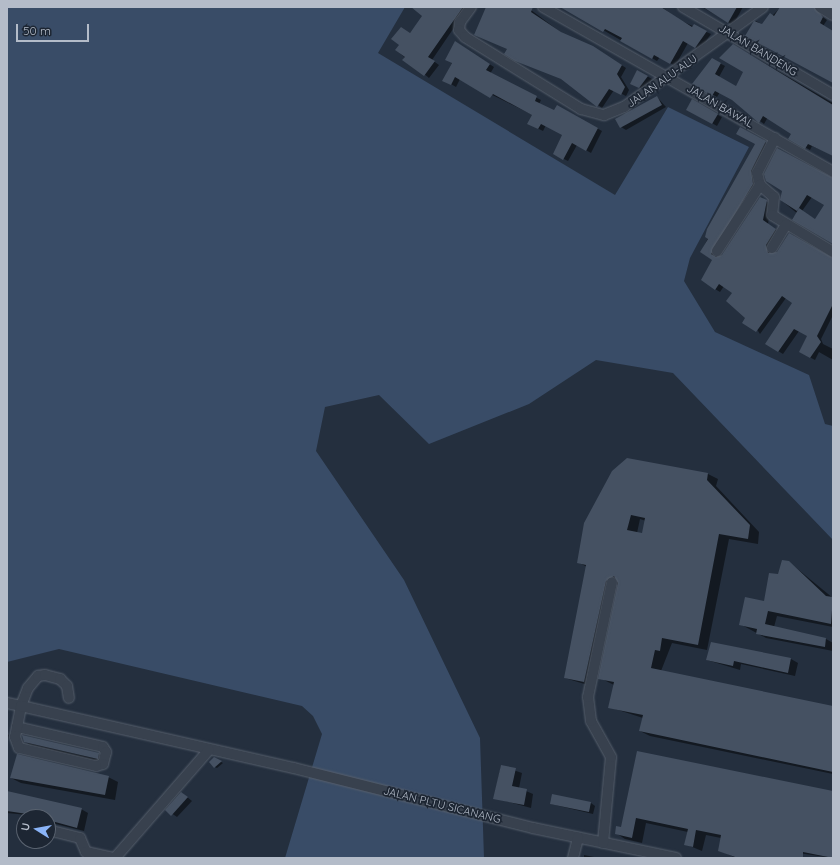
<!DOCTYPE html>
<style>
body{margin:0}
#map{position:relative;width:840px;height:865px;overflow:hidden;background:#242f3e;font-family:Quicksand,sans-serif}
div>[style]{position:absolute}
.water>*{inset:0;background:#394c67}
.shadow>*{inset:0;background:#0007}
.building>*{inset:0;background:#455162}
.roads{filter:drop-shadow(0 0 1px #565f6c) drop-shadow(0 0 1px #565f6c)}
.minor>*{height:10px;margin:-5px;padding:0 5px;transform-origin:5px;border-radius:5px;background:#38414e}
span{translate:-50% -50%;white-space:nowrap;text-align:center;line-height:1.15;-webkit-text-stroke:3.5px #1d2633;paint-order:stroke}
.street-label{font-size:11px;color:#b4bcc9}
.frame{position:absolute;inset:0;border:8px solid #b4bcc9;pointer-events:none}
.north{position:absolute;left:16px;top:809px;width:40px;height:40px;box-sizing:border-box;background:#1d2633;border:1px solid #59626f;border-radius:50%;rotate:281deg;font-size:11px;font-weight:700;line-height:16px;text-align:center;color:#b4bcc9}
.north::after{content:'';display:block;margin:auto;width:14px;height:18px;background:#8ab4f8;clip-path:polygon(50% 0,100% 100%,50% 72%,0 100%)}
.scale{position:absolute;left:16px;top:24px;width:73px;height:18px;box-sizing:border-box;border:2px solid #b4bcc9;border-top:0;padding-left:5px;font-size:12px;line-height:14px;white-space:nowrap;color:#b4bcc9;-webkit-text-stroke:3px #1d2633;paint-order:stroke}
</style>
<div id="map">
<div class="water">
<div style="clip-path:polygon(7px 7px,405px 7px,378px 53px,615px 195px,668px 107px,749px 147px,690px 258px,684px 281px,715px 332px,809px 375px,825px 424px,833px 426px,833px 540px,673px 373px,596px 360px,529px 404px,429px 444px,379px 395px,325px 407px,316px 451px,404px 580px,480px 738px,484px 858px,285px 858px,322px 734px,313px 716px,302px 706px,59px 649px,7px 662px)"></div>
</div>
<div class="shadow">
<div style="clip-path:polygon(412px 7px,468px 7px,432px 60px,439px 65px,429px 78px,396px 50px,424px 16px)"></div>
<div style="clip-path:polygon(487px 7px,527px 7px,563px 34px,598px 50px,626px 68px,621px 77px,629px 90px,626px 96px,614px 90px,602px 108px,564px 80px,508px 49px)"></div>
<div style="clip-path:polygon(563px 7px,662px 7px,679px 20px,711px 34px,700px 50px,688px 43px,675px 66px,660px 57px,657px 61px)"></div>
<div style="clip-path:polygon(702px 7px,743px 7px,733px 25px)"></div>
<div style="clip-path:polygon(781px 7px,819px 7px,819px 14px,827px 20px,823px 26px,833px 32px,833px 82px,746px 35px,756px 21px,763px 25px)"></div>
<div style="clip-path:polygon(460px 45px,494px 67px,490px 74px,541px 100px,539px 104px,554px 112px,557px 106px,602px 131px,591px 153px,577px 145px,568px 161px,554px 154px,564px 135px,546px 125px,543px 131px,533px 126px,533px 115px,460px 79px,456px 87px,444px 80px)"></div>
<div style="clip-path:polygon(733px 45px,833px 103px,833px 155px,812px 146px,810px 150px,790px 139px,793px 133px,768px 117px,764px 124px,733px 100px,720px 92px,717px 97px,694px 84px,712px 59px,725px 66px,719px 77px,736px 87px,745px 72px)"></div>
<div style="clip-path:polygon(638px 71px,652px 79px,644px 90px,631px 83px)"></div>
<div style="clip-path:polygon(657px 97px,666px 107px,626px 130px,621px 127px)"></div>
<div style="clip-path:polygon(692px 101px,722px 117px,717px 126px,687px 109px)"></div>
<div style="clip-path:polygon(740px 128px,770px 145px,757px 187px,716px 250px,717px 257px,723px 255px,760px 198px,771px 204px,768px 224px,780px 232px,773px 255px,833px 258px,833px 315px,821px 339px,823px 344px,833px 349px,833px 360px,819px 352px,815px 360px,800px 352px,809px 336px,799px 331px,783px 354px,778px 351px,794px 303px,786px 298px,760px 334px,733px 293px,724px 286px,720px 292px,715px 289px,713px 260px,701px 252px,756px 143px)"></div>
<div style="clip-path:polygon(evenodd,833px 179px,833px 243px,781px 200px,833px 179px,812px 197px,826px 205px,816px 220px,802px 211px,812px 197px)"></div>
<div style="clip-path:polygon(evenodd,627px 459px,708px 474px,718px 479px,716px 486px,759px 532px,758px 544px,729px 539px,707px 650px,672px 643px,661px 671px,833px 708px,833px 774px,650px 736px,640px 731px,643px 718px,609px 707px,614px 685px,600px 678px,619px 584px,615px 586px,594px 687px,565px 678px,587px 567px,578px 562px,627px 459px,640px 519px,646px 521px,643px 534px,637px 533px,640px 519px)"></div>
<div style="clip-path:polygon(789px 562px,833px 598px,833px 627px,777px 616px,774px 627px,826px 639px,833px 643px,833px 651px,766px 638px,740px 624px,764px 603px)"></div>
<div style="clip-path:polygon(791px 659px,798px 663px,795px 676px,741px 664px,740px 670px,707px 660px)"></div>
<div style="clip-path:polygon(7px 734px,9px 735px,7px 743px)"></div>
<div style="clip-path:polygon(25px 742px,98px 754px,108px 759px,107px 764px,35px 748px)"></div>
<div style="clip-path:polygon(638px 752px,833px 792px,833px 858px,791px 852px,789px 858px,736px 858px,719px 850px,721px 838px,706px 835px,702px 851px,685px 844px,688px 832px,646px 823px,642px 843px,625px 839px,616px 833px,622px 828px)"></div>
<div style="clip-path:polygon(214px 758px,223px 763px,217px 768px,215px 767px)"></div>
<div style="clip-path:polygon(501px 766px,522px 773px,519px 788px,533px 794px,531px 808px,494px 798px)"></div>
<div style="clip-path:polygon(108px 777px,118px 782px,115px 800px,21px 783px,11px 778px)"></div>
<div style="clip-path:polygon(7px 792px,81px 809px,88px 813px,84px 831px,48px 822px,48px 817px,7px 813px)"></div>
<div style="clip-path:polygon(182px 793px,192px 801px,177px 817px,167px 810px)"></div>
<div style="clip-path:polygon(591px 803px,595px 806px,593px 814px,551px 804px)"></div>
<div style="clip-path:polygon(584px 855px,599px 858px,584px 858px)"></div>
</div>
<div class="building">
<div style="clip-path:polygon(411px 7px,463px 7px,428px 57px,435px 61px,424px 76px,402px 60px,405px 57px,395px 50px,399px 45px,391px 39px,401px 27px,410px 33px,422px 16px)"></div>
<div style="clip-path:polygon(486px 7px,533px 7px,531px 12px,561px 32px,593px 46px,622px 65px,617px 74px,625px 87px,621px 95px,609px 89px,597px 107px,561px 79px,515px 61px,504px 54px,507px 49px,474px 35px)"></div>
<div style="clip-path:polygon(560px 7px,661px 7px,692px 27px,694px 24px,707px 31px,695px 48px,683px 41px,670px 64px,654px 55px,652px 59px,620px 41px,622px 38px,605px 29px,603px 32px)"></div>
<div style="clip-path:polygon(703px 7px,737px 7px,728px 23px)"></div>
<div style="clip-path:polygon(780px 7px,814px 7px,823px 17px,820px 23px,833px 31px,833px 83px,745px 36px,754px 21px,762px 24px,770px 13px,774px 16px)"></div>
<div style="clip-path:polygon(455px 41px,490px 64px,486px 70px,537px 96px,535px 101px,554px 110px,557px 105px,598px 128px,586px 151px,572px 143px,563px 160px,553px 154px,562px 135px,541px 124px,538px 129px,527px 124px,532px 115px,493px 94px,490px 98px,455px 77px,451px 85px,442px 81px,452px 63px,445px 60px)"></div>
<div style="clip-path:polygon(733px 44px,833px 105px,833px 156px,808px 144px,805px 149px,788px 139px,791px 134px,763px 116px,759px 123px,732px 100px,715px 91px,712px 96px,692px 84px,712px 58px,721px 63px,715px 74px,736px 86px,743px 72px,719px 58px)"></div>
<div style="clip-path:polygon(637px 70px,648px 76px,639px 88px,630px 84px)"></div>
<div style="clip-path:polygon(657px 96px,662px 105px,620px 128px,615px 119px)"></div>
<div style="clip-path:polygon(692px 99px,718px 114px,712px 124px,686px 110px)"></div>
<div style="clip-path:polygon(740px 127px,766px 141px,751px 171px,753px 184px,711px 254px,716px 257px,722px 255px,760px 197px,767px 200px,763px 220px,776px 229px,766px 245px,768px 253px,777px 252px,789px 233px,833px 258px,833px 304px,817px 336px,821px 342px,810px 358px,799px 352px,807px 336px,794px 329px,778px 352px,765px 344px,792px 303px,782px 296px,756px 332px,742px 323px,745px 318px,726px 301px,732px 293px,719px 284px,715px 290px,701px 280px,712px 260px,700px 252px,708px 239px,705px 237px,707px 229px,755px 144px,736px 134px)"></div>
<div style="clip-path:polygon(777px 148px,833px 178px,833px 244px,792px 220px,799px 208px,815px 219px,824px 205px,807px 195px,797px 211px,780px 200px,782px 191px,766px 181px,764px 174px)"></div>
<div style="clip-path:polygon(evenodd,627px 458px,708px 473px,707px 480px,750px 525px,748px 539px,719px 534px,698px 645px,662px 638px,660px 651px,655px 650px,651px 668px,833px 706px,833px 772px,639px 731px,643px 715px,608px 708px,614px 682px,598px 679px,618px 583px,614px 576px,606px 581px,584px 682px,564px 678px,586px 565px,577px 563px,584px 523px,612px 471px,627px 458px,631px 515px,645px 518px,642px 533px,627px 530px,631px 515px)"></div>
<div style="clip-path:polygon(782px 560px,789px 561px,826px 596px,833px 597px,831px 624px,768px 611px,765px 624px,826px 638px,825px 647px,756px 634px,757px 629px,739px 625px,745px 597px,764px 601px,769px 573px,778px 574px)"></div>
<div style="clip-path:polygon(711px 642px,791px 658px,788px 673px,734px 661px,733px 666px,706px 660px)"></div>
<div style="clip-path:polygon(22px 735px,99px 753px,98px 759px,24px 742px)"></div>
<div style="clip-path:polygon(637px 751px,833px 791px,833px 858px,803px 852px,803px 858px,738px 858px,718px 851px,721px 835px,696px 830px,693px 847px,684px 845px,688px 829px,636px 818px,632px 838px,615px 834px,616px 826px,621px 827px)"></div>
<div style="clip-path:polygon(17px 754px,109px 776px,105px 795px,10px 778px)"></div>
<div style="clip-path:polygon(214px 757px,222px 761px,214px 768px,209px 762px)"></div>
<div style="clip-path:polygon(501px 765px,516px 768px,512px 786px,527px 789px,524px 805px,493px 799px)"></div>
<div style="clip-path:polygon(7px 791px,82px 808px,77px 828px,48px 820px,48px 817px,7px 811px)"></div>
<div style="clip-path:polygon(181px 792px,188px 797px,171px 816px,165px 810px)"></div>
<div style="clip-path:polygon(552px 794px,591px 802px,589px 812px,550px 804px)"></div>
</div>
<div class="roads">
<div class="minor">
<div style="left:471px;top:7px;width:19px;rotate:126deg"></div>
<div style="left:460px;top:22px;width:8px;rotate:97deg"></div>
<div style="left:459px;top:30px;width:9px;rotate:49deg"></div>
<div style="left:465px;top:37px;width:137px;rotate:31.8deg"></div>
<div style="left:581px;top:109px;width:24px;rotate:15deg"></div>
<div style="left:604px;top:115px;width:22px;rotate:-22deg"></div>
<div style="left:624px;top:107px;width:171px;rotate:-35.7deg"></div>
<div style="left:543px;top:7px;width:334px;rotate:29.6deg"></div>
<div style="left:683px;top:7px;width:174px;rotate:30.4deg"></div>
<div style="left:820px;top:7px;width:15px;rotate:32deg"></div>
<div style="left:775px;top:138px;width:39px;rotate:117deg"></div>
<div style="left:757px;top:173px;width:12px;rotate:76deg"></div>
<div style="left:760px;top:185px;width:18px;rotate:41deg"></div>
<div style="left:774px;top:197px;width:18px;rotate:96deg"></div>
<div style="left:772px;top:215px;width:71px;rotate:31.2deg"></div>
<div style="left:772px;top:248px;width:27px;rotate:-59deg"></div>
<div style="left:717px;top:251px;width:79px;rotate:-56.9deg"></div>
<div style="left:7px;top:703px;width:14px;rotate:12deg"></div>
<div style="left:21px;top:706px;width:19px;rotate:-69deg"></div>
<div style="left:28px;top:688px;width:16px;rotate:-50deg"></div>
<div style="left:38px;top:676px;width:7px;rotate:-8deg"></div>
<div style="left:45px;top:675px;width:16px;rotate:15deg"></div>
<div style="left:60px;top:679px;width:10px;rotate:45deg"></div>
<div style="left:67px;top:686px;width:12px;rotate:81deg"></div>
<div style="left:17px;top:727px;width:88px;rotate:13.1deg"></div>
<div style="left:103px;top:747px;width:6px;rotate:59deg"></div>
<div style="left:106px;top:752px;width:12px;rotate:104deg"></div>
<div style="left:103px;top:764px;width:7px;rotate:164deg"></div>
<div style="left:96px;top:766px;width:79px;rotate:-166.8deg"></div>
<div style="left:19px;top:748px;width:12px;rotate:-110deg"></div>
<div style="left:15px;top:737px;width:10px;rotate:-79deg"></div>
<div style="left:17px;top:727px;width:21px;rotate:-79deg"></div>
<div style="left:21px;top:706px;width:280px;rotate:12.8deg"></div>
<div style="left:294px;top:768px;width:246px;rotate:14.1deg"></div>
<div style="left:533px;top:828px;width:146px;rotate:11.8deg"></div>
<div style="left:48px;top:830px;width:33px;rotate:14deg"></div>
<div style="left:80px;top:838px;width:15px;rotate:67deg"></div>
<div style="left:86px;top:852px;width:29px;rotate:12deg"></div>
<div style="left:603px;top:843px;width:86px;rotate:-84.7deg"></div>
<div style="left:611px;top:757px;width:41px;rotate:-119.1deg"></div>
<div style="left:591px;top:721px;width:24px;rotate:-97deg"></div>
<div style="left:588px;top:697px;width:117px;rotate:-78.2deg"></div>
<div style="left:115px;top:858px;width:143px;rotate:-49deg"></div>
<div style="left:573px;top:858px;width:21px;rotate:-76deg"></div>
</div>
</div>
<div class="street-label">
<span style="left:758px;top:50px;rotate:31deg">JALAN BANDENG</span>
<span style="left:662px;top:81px;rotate:-35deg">JALAN ALU-ALU</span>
<span style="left:720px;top:106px;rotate:30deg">JALAN BAWAL</span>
<span style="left:442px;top:805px;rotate:14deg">JALAN PLTU SICANANG</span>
</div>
<div class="frame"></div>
<div class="north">U</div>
<div class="scale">50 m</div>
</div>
